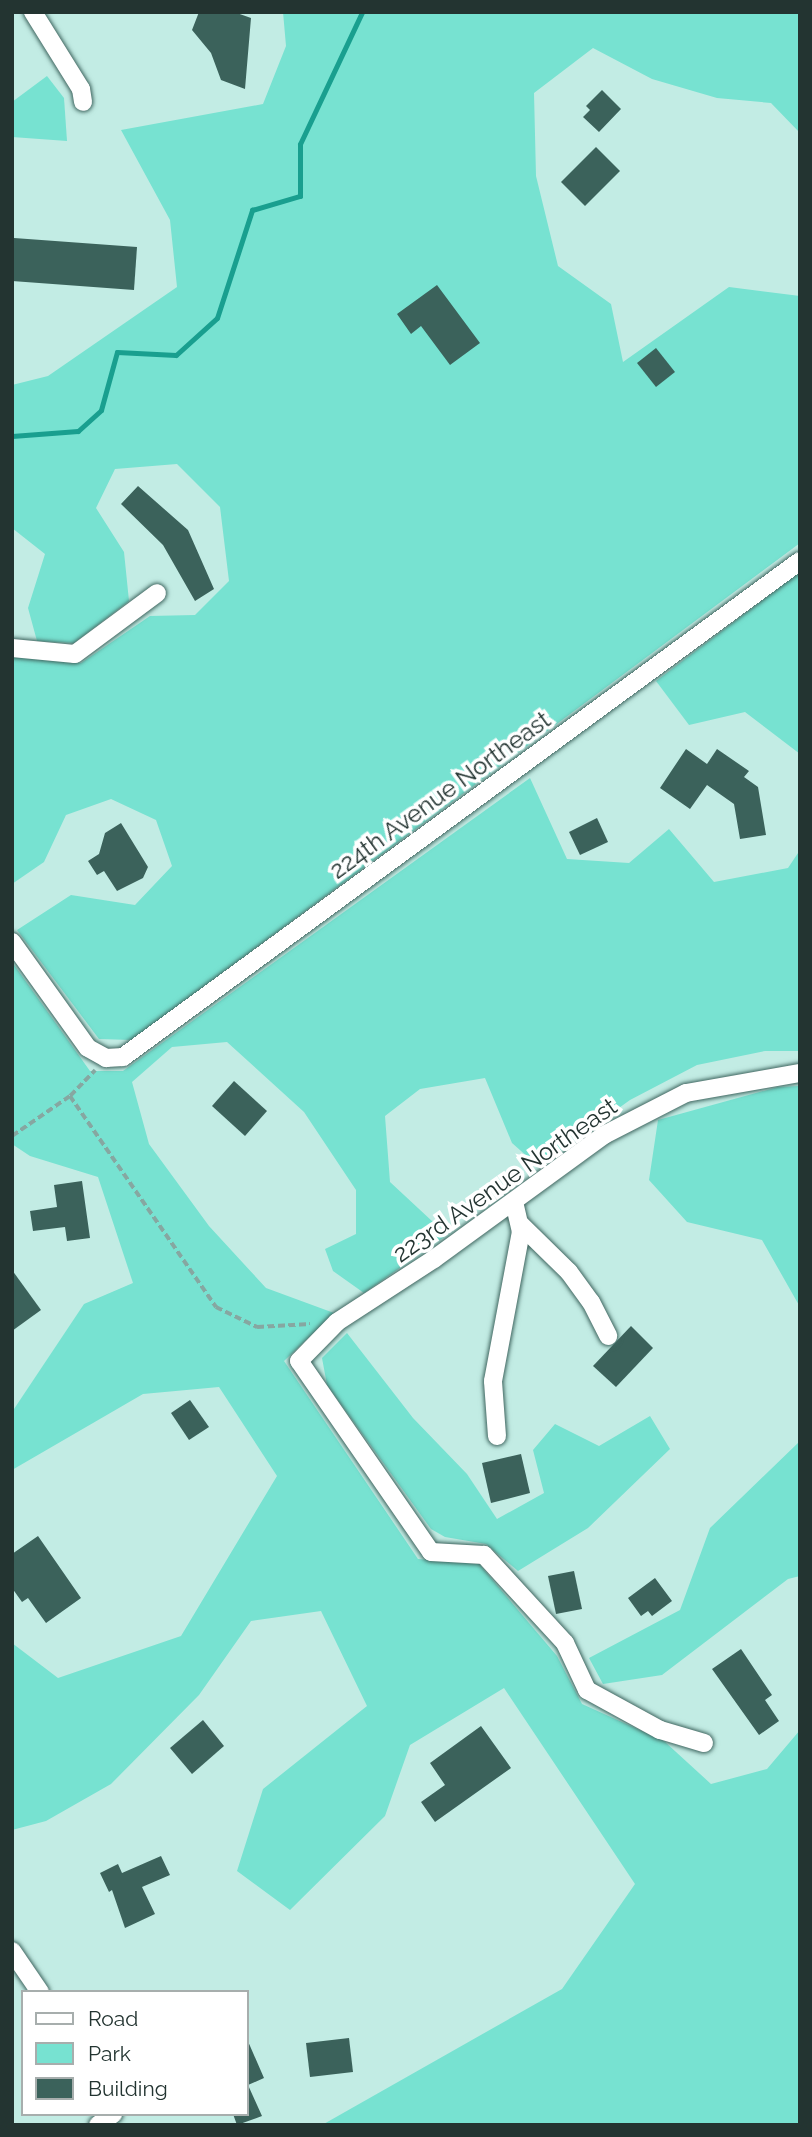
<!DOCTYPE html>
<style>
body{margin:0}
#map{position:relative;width:812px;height:2137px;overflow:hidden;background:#c2ece4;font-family:Raleway,sans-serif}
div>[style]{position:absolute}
.green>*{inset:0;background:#77e2d1}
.stream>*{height:5px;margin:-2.5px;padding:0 2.5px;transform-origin:2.5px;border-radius:2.5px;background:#199f8f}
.building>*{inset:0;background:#3b625b}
.path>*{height:3.5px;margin-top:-1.75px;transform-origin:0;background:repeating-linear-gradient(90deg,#86a7a1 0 7px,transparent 0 10.5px)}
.roads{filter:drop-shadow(0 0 2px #406660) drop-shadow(0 0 2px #406660)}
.minor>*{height:18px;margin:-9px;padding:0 9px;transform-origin:9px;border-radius:9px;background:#fff}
span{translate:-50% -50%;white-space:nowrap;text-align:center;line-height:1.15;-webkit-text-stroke:7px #fff;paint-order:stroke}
.street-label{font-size:24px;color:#233431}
.frame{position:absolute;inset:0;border:14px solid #233431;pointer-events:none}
.legend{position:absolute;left:21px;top:1990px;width:228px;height:126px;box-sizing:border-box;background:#fff;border:2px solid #a7aead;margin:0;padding:9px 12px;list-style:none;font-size:21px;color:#233431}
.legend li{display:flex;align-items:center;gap:14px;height:35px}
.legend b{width:35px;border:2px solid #a7aead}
</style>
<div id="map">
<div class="green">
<div style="clip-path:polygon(283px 12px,800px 12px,800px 133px,771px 103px,717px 98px,652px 79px,593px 48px,534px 93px,536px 176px,558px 266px,611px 304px,623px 362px,729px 287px,800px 296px,800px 543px,132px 1040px,99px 1039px,17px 930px,71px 895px,135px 905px,172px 866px,156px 820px,111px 799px,66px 815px,44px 862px,12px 884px,12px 654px,81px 663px,150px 616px,195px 615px,229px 581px,220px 507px,177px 464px,115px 469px,96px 508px,124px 552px,129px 601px,74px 643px,37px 641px,28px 608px,45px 554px,12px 528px,12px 385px,48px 376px,177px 287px,170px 220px,121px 130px,263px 104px,286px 46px)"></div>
<div style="clip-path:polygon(47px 76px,64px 98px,67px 141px,12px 137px,12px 102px)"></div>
<div style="clip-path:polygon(800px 572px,800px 754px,745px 712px,689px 725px,656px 681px)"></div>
<div style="clip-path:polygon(530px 778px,567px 859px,629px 863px,669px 829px,714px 882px,788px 868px,800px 850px,800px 1051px,765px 1051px,697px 1065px,630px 1100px,538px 1166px,512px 1143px,485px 1078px,420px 1089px,385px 1116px,390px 1182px,447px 1235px,364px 1293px,333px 1271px,325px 1249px,356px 1234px,356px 1190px,304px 1112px,227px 1042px,172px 1047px,132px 1082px,149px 1144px,209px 1226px,266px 1288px,334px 1313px,284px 1361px,418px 1559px,479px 1564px,557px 1656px,582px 1704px,664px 1741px,711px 1784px,767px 1769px,800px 1730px,800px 2125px,322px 2125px,562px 1989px,635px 1884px,504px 1688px,410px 1745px,385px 1816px,290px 1910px,237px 1871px,263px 1789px,367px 1706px,321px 1611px,251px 1621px,199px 1695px,111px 1784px,46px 1821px,12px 1830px,12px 1643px,58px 1678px,181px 1636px,277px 1476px,219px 1387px,143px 1394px,12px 1470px,12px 1412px,84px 1304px,133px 1283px,98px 1177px,30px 1156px,12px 1144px,12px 962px,90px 1071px,123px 1071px)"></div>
<div style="clip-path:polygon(800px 1086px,800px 1307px,762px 1240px,687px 1222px,649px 1180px,658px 1120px,778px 1087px)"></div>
<div style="clip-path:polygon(347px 1333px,413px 1418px,467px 1474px,497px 1519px,544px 1493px,533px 1450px,555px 1424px,599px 1446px,650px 1416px,670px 1449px,588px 1528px,518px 1571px,486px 1544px,445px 1537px,431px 1529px,327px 1385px,322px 1358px)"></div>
<div style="clip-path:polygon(800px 1430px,800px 1576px,788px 1579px,662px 1675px,603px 1684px,589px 1658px,680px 1610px,710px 1528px,799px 1442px)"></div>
</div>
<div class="stream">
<div style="left:12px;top:436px;width:66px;rotate:-4.3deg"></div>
<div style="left:78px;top:431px;width:31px;rotate:-42deg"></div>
<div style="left:101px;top:410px;width:60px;rotate:-74.6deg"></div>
<div style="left:117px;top:352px;width:59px;rotate:2.9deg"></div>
<div style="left:176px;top:355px;width:55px;rotate:-42.1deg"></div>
<div style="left:217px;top:318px;width:114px;rotate:-72deg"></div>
<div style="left:252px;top:210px;width:50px;rotate:-16.3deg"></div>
<div style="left:300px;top:196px;width:52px;rotate:-90deg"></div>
<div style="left:300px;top:144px;width:146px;rotate:-64.8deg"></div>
</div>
<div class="building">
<div style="clip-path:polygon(199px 12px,234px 12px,251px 18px,245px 89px,221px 80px,211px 53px,192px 30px)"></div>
<div style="clip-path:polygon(602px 90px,621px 109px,599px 132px,583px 117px,590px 110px,586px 106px)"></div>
<div style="clip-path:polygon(596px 147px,620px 171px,585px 206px,561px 182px)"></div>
<div style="clip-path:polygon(14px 238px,137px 247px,134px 290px,12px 281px)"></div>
<div style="clip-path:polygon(437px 285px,480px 343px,450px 365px,421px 326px,411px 334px,397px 314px)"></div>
<div style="clip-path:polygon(656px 348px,675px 372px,656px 387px,637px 363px)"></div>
<div style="clip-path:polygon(138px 486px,188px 530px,214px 589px,195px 601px,163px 545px,121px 504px)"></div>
<div style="clip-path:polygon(686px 749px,707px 764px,717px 749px,749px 771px,744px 777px,758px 787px,766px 835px,740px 839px,734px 804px,707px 785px,690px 809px,660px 788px)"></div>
<div style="clip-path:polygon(597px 818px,608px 842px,580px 855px,569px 832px)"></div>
<div style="clip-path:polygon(121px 823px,148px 867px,143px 878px,117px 891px,104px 871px,97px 875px,88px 861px,99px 854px,105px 833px)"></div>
<div style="clip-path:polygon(234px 1081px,267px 1111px,245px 1136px,212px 1106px)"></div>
<div style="clip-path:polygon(82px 1181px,90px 1238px,67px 1241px,65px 1227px,33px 1231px,30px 1211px,57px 1207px,54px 1185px)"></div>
<div style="clip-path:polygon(12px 1270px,41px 1310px,12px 1331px)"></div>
<div style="clip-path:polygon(631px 1326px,653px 1348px,616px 1387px,593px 1366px)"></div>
<div style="clip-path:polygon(190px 1400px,209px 1427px,189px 1440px,171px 1413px)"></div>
<div style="clip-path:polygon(521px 1454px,530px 1493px,491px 1503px,482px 1463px)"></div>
<div style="clip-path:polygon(38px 1536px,81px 1598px,46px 1623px,28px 1598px,22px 1602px,12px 1588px,12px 1554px)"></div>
<div style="clip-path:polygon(574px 1571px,582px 1609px,556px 1614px,548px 1576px)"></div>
<div style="clip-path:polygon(655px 1578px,672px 1601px,652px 1616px,648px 1611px,641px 1616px,628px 1598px)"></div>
<div style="clip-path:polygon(741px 1649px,772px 1695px,765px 1700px,779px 1721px,759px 1735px,712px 1669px)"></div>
<div style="clip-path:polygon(203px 1720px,224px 1746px,192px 1774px,170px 1748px)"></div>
<div style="clip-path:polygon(481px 1726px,511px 1768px,435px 1822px,421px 1802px,445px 1785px,430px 1763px)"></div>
<div style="clip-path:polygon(161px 1856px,170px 1875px,142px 1887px,155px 1914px,125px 1928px,112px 1890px,109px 1892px,100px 1873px,118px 1864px,122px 1873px)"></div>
<div style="clip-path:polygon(349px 2038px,353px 2072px,310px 2077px,306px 2043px)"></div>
<div style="clip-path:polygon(247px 2039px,264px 2078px,248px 2085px,262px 2116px,237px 2125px,233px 2114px,247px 2114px)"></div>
</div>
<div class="path">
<div style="left:70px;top:1096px;width:257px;rotate:55.3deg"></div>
<div style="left:216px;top:1307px;width:46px;rotate:26deg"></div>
<div style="left:257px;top:1327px;width:53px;rotate:-3.2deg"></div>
<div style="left:12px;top:1136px;width:70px;rotate:-34.6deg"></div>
<div style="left:70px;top:1096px;width:36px;rotate:-46deg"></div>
</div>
<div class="roads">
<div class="minor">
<div style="left:33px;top:12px;width:91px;rotate:58.1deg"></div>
<div style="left:81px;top:89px;width:13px;rotate:81deg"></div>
<div style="left:12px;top:648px;width:63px;rotate:5.4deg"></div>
<div style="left:75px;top:654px;width:102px;rotate:-36.6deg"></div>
<div style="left:12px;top:942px;width:130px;rotate:54.4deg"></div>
<div style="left:88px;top:1048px;width:21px;rotate:29deg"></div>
<div style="left:106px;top:1058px;width:17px;rotate:-3deg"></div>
<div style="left:123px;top:1057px;width:839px;rotate:-36.23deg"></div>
<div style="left:521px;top:1225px;width:67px;rotate:44.4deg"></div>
<div style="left:569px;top:1272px;width:37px;rotate:54deg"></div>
<div style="left:591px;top:1302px;width:38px;rotate:63deg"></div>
<div style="left:497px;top:1436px;width:55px;rotate:-94.2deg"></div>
<div style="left:493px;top:1381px;width:152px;rotate:-79.4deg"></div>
<div style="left:521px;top:1232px;width:31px;rotate:-103deg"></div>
<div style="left:704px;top:1743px;width:46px;rotate:-163.5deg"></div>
<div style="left:660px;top:1730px;width:83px;rotate:-151.3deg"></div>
<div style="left:587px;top:1690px;width:52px;rotate:-115.1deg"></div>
<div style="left:565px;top:1643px;width:120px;rotate:-132.6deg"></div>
<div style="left:484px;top:1555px;width:53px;rotate:-176.8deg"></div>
<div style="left:431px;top:1552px;width:232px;rotate:-124.6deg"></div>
<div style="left:299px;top:1361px;width:54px;rotate:-45.7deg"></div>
<div style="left:337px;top:1322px;width:116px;rotate:-33deg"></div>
<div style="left:434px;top:1259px;width:210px;rotate:-36.1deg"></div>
<div style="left:604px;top:1135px;width:92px;rotate:-27.1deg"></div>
<div style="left:686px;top:1093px;width:116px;rotate:-10deg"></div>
<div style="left:12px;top:1951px;width:50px;rotate:55.7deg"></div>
<div style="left:98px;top:2125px;width:19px;rotate:-36deg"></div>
</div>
</div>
<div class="street-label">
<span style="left:440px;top:795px;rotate:-36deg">224th Avenue Northeast</span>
<span style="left:505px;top:1180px;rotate:-35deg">223rd Avenue Northeast</span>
</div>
<div class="frame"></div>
<ul class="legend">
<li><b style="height:9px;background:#fff"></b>Road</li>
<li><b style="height:19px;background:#77e2d1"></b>Park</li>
<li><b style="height:19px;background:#3b625b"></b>Building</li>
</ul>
</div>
